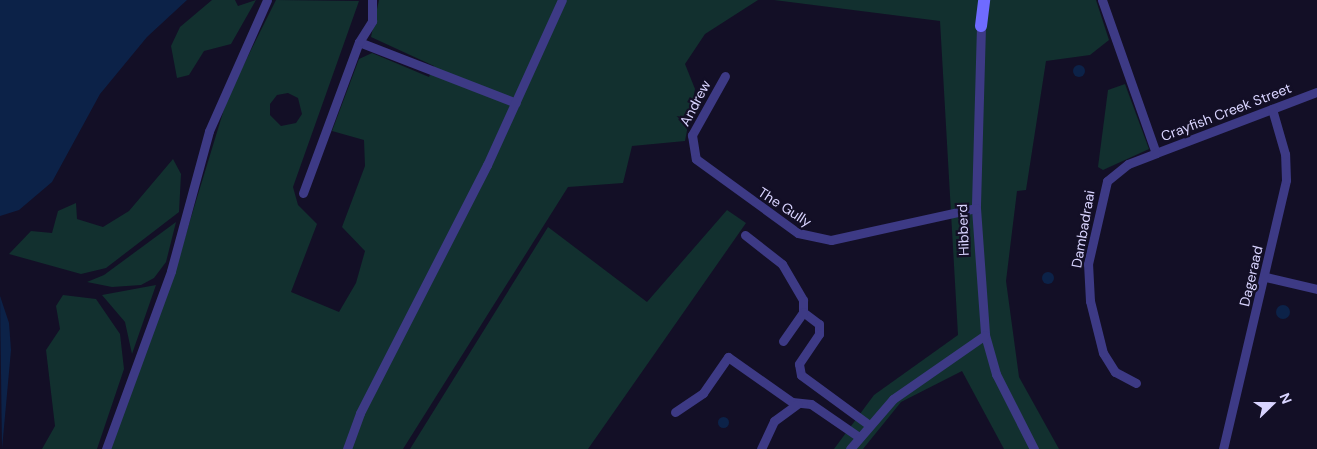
<!DOCTYPE html>
<style>
body{margin:0}
#map{position:relative;width:1317px;height:449px;overflow:hidden;background:#130f26;font-family:"DM Sans",sans-serif}
div>[style]{position:absolute}
.green>*{inset:0;background:#12302f}
.water>*{inset:0;background:#0c2248}
.round{border-radius:50%}
.street>*{height:9px;margin:-4.5px;padding:0 4.5px;transform-origin:4.5px;border-radius:4.5px;background:#3d3a85}
.secondary>*{height:12px;margin:-6px;padding:0 6px;transform-origin:6px;border-radius:6px;background:#6f6bff}
span{translate:-50% -50%;white-space:nowrap;text-align:center;line-height:1.15;-webkit-text-stroke:4.5px #130f26;paint-order:stroke}
.street-label{font-size:14px;color:#d9d4ff}
.north{position:absolute;left:1247px;top:379px;width:50px;height:50px;-webkit-text-stroke:4px #130f26;paint-order:stroke;rotate:68deg;font-size:14px;font-weight:700;line-height:20px;text-align:center;color:#d9d4ff}
.north::after{content:'';display:block;margin:auto;width:18px;height:22px;background:#d9d4ff;clip-path:polygon(50% 0,100% 100%,50% 72%,0 100%)}
</style>
<div id="map">
<div class="green">
<div style="clip-path:polygon(212px 0,235px 0,238px 6px,256px 0,231px 44px,204px 51px,189px 75px,177px 78px,171px 46px,180px 27px)"></div>
<div style="clip-path:polygon(evenodd,276px 0,359px 1px,293px 187px,298px 205px,317px 224px,291px 292px,339px 312px,356px 283px,365px 251px,342px 227px,365px 166px,364px 140px,332px 131px,359px 59px,372px 53px,429px 77px,434px 66px,371px 37px,379px 0,758px 0,705px 34px,685px 64px,695px 89px,685px 141px,632px 146px,623px 183px,568px 187px,403px 449px,110px 449px,175px 270px,228px 96px,276px 0,288px 93px,298px 98px,302px 114px,296px 123px,281px 126px,270px 115px,270px 104px,277px 95px,288px 93px)"></div>
<div style="clip-path:polygon(774px 0,1096px 0,1109px 40px,1090px 55px,1046px 61px,1026px 190px,1017px 191px,1006px 281px,1019px 377px,1059px 449px,1004px 449px,962px 371px,901px 402px,863px 449px,834px 449px,874px 395px,958px 335px,940px 21px)"></div>
<div style="clip-path:polygon(1125px 84px,1149px 149px,1103px 170px,1098px 167px,1108px 90px)"></div>
<div style="clip-path:polygon(173px 159px,181px 174px,179px 212px,106px 268px,81px 274px,9px 254px,31px 231px,52px 233px,58px 211px,76px 203px,77px 219px,103px 227px,129px 211px)"></div>
<div style="clip-path:polygon(727px 210px,746px 223px,588px 449px,410px 449px,548px 227px,647px 302px)"></div>
<div style="clip-path:polygon(176px 222px,166px 262px,154px 278px,141px 285px,112px 287px,87px 282px,104px 275px)"></div>
<div style="clip-path:polygon(156px 285px,132px 354px,125px 322px,102px 295px)"></div>
<div style="clip-path:polygon(63px 295px,96px 299px,120px 334px,124px 369px,97px 449px,42px 449px,55px 426px,46px 350px,60px 329px,56px 306px)"></div>
</div>
<div class="water">
<div style="clip-path:polygon(0 0,187px 0,147px 37px,100px 94px,52px 182px,19px 210px,0 216px)"></div>
<div class="round" style="left:1073px;top:65px;width:12px;height:12px"></div>
<div class="round" style="left:1042px;top:272px;width:12px;height:12px"></div>
<div style="clip-path:polygon(0 296px,9px 323px,11px 350px,2px 449px)"></div>
<div class="round" style="left:1276px;top:305px;width:14px;height:14px"></div>
<div class="round" style="left:717.5px;top:416.5px;width:11px;height:11px"></div>
</div>
<div class="street">
<div style="left:1102px;top:0;width:162px;rotate:70.6deg"></div>
<div style="left:1156px;top:153px;width:172px;rotate:-20.8deg"></div>
<div style="left:981px;top:26px;width:182px;rotate:91.6deg"></div>
<div style="left:976px;top:208px;width:127px;rotate:85.9deg"></div>
<div style="left:985px;top:335px;width:41px;rotate:74.2deg"></div>
<div style="left:996px;top:374px;width:84px;rotate:63.1deg"></div>
<div style="left:359px;top:42px;width:168px;rotate:21.2deg"></div>
<div style="left:725px;top:76px;width:68px;rotate:119.2deg"></div>
<div style="left:692px;top:135px;width:24px;rotate:81deg"></div>
<div style="left:696px;top:159px;width:126px;rotate:36deg"></div>
<div style="left:798px;top:233px;width:34px;rotate:12deg"></div>
<div style="left:831px;top:240px;width:148px;rotate:-12.4deg"></div>
<div style="left:303px;top:193px;width:161px;rotate:-69.7deg"></div>
<div style="left:359px;top:42px;width:25px;rotate:-58deg"></div>
<div style="left:372px;top:21px;width:21px;rotate:-90deg"></div>
<div style="left:745px;top:235px;width:47px;rotate:38.1deg"></div>
<div style="left:782px;top:264px;width:42px;rotate:59.7deg"></div>
<div style="left:803px;top:300px;width:12px;rotate:90deg"></div>
<div style="left:803px;top:312px;width:20px;rotate:37deg"></div>
<div style="left:819px;top:324px;width:10px;rotate:90deg"></div>
<div style="left:819px;top:334px;width:36px;rotate:124deg"></div>
<div style="left:799px;top:364px;width:11px;rotate:80deg"></div>
<div style="left:801px;top:375px;width:83px;rotate:36.2deg"></div>
<div style="left:1266px;top:277px;width:52px;rotate:13.2deg"></div>
<div style="left:783px;top:341px;width:35px;rotate:-55deg"></div>
<div style="left:1136px;top:383px;width:24px;rotate:-152deg"></div>
<div style="left:1115px;top:372px;width:22px;rotate:-122deg"></div>
<div style="left:1103px;top:353px;width:54px;rotate:-104deg"></div>
<div style="left:1090px;top:301px;width:37px;rotate:-93deg"></div>
<div style="left:1088px;top:264px;width:85px;rotate:-77.1deg"></div>
<div style="left:1107px;top:181px;width:27px;rotate:-39deg"></div>
<div style="left:1128px;top:164px;width:30px;rotate:-21deg"></div>
<div style="left:675px;top:412px;width:34px;rotate:-34deg"></div>
<div style="left:703px;top:393px;width:44px;rotate:-55.2deg"></div>
<div style="left:728px;top:357px;width:78px;rotate:35.1deg"></div>
<div style="left:792px;top:402px;width:19px;rotate:6deg"></div>
<div style="left:811px;top:404px;width:58px;rotate:34.5deg"></div>
<div style="left:106px;top:449px;width:189px;rotate:-69.9deg"></div>
<div style="left:171px;top:271px;width:145px;rotate:-74.8deg"></div>
<div style="left:209px;top:131px;width:143px;rotate:-66.1deg"></div>
<div style="left:347px;top:449px;width:38px;rotate:-70deg"></div>
<div style="left:360px;top:413px;width:279px;rotate:-62.9deg"></div>
<div style="left:487px;top:165px;width:181px;rotate:-65.6deg"></div>
<div style="left:761px;top:449px;width:31px;rotate:-65deg"></div>
<div style="left:774px;top:421px;width:29px;rotate:-36deg"></div>
<div style="left:850px;top:449px;width:66px;rotate:-49.3deg"></div>
<div style="left:893px;top:399px;width:112px;rotate:-34.8deg"></div>
<div style="left:1223px;top:449px;width:276px;rotate:-76.8deg"></div>
<div style="left:1286px;top:180px;width:26px;rotate:-92deg"></div>
<div style="left:1285px;top:154px;width:47px;rotate:-106.1deg"></div>
</div>
<div class="secondary">
<div style="left:981px;top:26px;width:26px;rotate:-83deg"></div>
</div>
<div class="street-label">
<span style="left:695px;top:103px;rotate:-62deg">Andrew</span>
<span style="left:1226px;top:112px;rotate:-21deg">Crayfish Creek Street</span>
<span style="left:785px;top:207px;rotate:33deg">The Gully</span>
<span style="left:1083px;top:229px;rotate:-80deg">Dambadraai</span>
<span style="left:963px;top:230px;rotate:-92deg">Hibberd</span>
<span style="left:1251px;top:276px;rotate:-77deg">Dageraad</span>
</div>
<div class="north">N</div>
</div>
